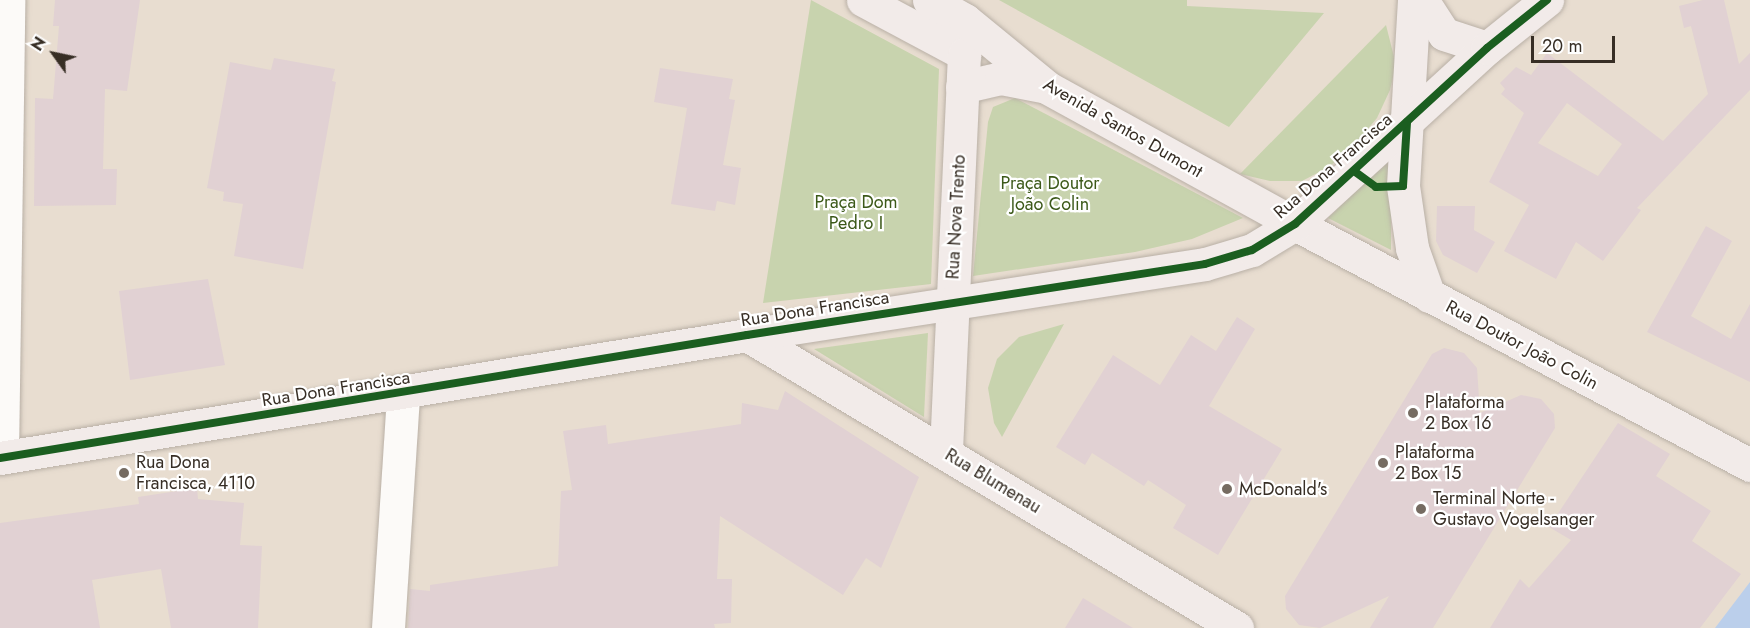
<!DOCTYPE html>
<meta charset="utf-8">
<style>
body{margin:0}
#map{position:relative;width:1750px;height:628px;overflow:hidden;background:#e8ddd0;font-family:Jost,sans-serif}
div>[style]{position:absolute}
.green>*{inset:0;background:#c8d3ae}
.water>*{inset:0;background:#bbcfeb}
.building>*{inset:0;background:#e1d1d3}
.roads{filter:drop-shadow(0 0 2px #b9b0a6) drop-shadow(0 0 2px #b9b0a6)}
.minor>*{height:33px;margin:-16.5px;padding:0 16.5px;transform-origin:16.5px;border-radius:16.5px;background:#fcfaf8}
.major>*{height:33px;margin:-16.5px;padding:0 16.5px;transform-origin:16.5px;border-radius:16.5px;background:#f2ebe9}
.cycleway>*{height:8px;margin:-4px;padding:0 4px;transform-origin:4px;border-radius:4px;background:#1b5e20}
.dots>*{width:16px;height:16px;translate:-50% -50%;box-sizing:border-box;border:3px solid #fff;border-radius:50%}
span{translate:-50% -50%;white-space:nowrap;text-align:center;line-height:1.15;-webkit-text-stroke:4.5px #fff;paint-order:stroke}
.street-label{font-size:18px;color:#372e25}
.park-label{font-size:18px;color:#3c5919}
.poi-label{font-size:18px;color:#372e25}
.left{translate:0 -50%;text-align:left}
.north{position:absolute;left:24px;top:24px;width:60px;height:60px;-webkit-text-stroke:4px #fff;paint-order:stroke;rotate:303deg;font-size:16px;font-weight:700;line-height:24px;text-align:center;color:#372e25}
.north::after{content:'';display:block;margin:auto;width:21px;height:27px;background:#372e25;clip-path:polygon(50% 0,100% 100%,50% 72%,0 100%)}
.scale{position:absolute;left:1531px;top:36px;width:84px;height:27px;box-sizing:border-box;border:3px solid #372e25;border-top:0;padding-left:8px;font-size:18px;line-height:21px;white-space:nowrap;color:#372e25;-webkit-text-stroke:4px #fff;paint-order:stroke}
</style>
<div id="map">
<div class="green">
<div style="clip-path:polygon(811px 0,939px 69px,931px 284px,763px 303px)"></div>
<div style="clip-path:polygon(999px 0,1187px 0,1187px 6px,1324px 13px,1229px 127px)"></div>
<div style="clip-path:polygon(1386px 25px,1396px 65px,1390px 90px,1377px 118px,1355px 144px,1329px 167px,1302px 181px,1270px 181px,1240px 174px)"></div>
<div style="clip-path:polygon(1015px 98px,1059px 121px,1243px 218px,1192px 239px,1135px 252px,973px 276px,988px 122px,993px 107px)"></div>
<div style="clip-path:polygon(1391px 155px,1391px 250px,1328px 218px)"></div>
<div style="clip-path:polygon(1064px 324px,1002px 437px,994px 423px,988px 388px,997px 359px,1019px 337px)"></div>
<div style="clip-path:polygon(928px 333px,924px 417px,814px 349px)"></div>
</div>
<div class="water">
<div style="clip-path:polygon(1750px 582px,1750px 628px,1715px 628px)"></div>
</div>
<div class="building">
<div style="clip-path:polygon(55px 0,140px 0,127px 91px,105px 89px,103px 169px,117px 169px,116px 205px,34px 206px,35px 98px,53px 99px,59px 26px,53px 26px)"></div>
<div style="clip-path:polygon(evenodd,1703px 0,1724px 0,1739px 64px,1750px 53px,1750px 90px,1637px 208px,1641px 210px,1603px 261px,1576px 242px,1556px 279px,1504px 251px,1529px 205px,1489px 182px,1524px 113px,1501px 94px,1505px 89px,1500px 83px,1516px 67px,1531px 75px,1547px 53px,1663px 141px,1708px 94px,1691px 26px,1684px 28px,1679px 6px,1703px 0,1567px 103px,1622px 144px,1598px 176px,1538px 143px,1567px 103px)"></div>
<div style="clip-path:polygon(274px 58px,335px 69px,332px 81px,336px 82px,303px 269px,234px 256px,243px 204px,223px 201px,224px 192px,207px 188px,230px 62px,271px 70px)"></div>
<div style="clip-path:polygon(660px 68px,733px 79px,729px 99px,735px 100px,723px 165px,741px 168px,735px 205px,717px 201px,715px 211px,671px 204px,687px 108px,654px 102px)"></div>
<div style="clip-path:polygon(1437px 206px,1475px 206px,1474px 230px,1495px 242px,1477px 273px,1443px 255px,1436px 241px)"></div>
<div style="clip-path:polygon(1706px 226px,1732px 241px,1691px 316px,1731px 339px,1750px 304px,1750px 382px,1647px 332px)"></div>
<div style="clip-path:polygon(208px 279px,225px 365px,130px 380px,119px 291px)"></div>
<div style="clip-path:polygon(1237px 317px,1255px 329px,1209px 406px,1282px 449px,1218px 555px,1173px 528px,1186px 505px,1148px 480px,1144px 486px,1092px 453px,1085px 465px,1056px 447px,1113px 355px,1160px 385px,1191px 335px,1216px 351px)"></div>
<div style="clip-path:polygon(1444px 348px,1464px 353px,1477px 368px,1480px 413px,1521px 395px,1541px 399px,1554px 414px,1555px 428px,1433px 628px,1370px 628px,1389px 596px,1320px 628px,1299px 625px,1286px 609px,1285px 596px,1432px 354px)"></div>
<div style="clip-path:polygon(785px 391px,919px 477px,881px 568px,866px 558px,843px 595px,720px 516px,717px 579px,732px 579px,731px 623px,714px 624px,715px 628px,408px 628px,410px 589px,430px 591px,430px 585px,558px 566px,561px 491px,572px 490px,563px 431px,606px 425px,608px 444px,741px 424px,742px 403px,778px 410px)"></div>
<div style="clip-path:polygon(1618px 423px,1670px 454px,1656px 476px,1711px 511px,1692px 541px,1741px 574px,1700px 628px,1490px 628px,1520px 579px,1529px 588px,1571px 540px,1549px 527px)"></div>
<div style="clip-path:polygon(197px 488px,198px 499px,244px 503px,240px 545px,262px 546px,258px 628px,171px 628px,161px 569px,92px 580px,100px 628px,0 628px,0 523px,139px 504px,138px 497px)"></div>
<div style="clip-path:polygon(1083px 598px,1133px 628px,1065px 628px)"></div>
</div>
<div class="roads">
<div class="minor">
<div style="left:2px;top:457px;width:457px;rotate:-89.2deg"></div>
<div style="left:388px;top:628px;width:234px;rotate:-86.3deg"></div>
</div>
<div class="major">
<div style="left:863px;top:0;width:115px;rotate:28.1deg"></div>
<div style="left:964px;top:54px;width:399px;rotate:92.6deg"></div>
<div style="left:929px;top:0;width:41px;rotate:29.1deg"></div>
<div style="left:965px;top:20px;width:107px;rotate:39.3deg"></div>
<div style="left:1048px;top:88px;width:282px;rotate:28.8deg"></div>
<div style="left:1295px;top:224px;width:515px;rotate:27.91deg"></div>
<div style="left:1414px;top:0;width:186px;rotate:93.4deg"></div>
<div style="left:1403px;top:186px;width:63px;rotate:81.7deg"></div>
<div style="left:1412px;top:248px;width:51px;rotate:70.5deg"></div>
<div style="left:1422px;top:0;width:40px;rotate:57.1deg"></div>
<div style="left:1444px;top:34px;width:45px;rotate:18deg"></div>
<div style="left:962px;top:87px;width:40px;rotate:-13deg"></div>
<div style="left:1001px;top:78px;width:42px;rotate:11deg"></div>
<div style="left:747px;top:335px;width:571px;rotate:30.88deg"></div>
<div style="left:0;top:458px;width:757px;rotate:-9.35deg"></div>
<div style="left:747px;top:335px;width:463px;rotate:-8.8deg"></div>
<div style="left:1205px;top:264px;width:49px;rotate:-16.6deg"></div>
<div style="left:1252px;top:250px;width:50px;rotate:-31.2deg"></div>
<div style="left:1295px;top:224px;width:260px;rotate:-42.5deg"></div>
<div style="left:1487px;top:48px;width:77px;rotate:-38.7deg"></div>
</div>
</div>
<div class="cycleway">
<div style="left:1354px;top:171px;width:27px;rotate:36deg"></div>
<div style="left:1376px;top:187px;width:27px;rotate:-2deg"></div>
<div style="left:1403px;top:186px;width:64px;rotate:-86.4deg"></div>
<div style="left:0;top:458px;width:757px;rotate:-9.35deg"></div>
<div style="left:747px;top:335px;width:463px;rotate:-8.8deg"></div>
<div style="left:1205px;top:264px;width:49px;rotate:-16.6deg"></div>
<div style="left:1252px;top:250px;width:50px;rotate:-31.2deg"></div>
<div style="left:1295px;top:224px;width:260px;rotate:-42.5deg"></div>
<div style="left:1487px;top:48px;width:77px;rotate:-38.7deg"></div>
</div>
<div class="dots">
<div style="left:1413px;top:413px;background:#756b61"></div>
<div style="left:1383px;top:463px;background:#756b61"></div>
<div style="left:124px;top:473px;background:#756b61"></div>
<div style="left:1227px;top:489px;background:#756b61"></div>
<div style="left:1421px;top:509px;background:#756b61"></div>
</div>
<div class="street-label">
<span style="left:1123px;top:128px;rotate:30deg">Avenida Santos Dumont</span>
<span style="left:1333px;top:166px;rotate:-41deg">Rua Dona Francisca</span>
<span style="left:956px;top:217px;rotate:-87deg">Rua Nova Trento</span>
<span style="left:815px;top:309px;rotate:-9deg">Rua Dona Francisca</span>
<span style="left:1522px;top:345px;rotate:28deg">Rua Doutor João Colin</span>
<span style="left:336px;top:389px;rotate:-9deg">Rua Dona Francisca</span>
<span style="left:993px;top:481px;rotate:31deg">Rua Blumenau</span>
</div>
<div class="park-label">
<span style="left:1050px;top:194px">Praça Doutor<br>João Colin</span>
<span style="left:856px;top:213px">Praça Dom<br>Pedro I</span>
</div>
<div class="poi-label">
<span class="left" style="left:1425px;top:413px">Plataforma<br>2 Box 16</span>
<span class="left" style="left:1395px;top:463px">Plataforma<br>2 Box 15</span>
<span class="left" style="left:136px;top:473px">Rua Dona<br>Francisca, 4110</span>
<span class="left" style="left:1239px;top:489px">McDonald's</span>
<span class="left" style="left:1433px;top:509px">Terminal Norte -<br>Gustavo Vogelsanger</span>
</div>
<div class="north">N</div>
<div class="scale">20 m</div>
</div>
